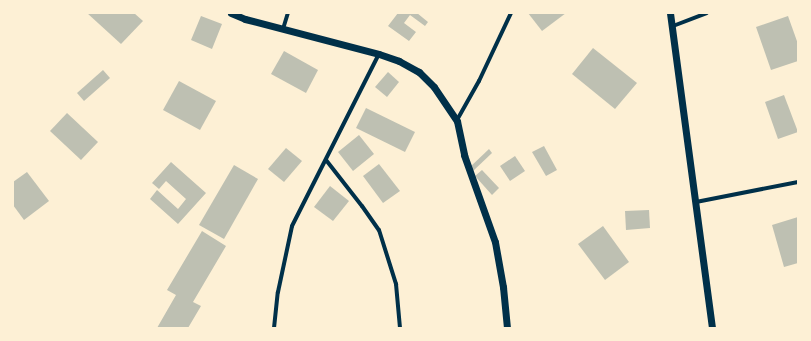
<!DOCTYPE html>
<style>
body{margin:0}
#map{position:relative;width:811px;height:341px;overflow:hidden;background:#fdf0d5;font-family:"Space Grotesk",sans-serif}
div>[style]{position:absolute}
.building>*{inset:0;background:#bec0b2}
.minor>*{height:4px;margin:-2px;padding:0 2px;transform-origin:2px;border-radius:2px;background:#003049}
.tertiary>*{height:7px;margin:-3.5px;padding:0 3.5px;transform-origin:3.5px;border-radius:3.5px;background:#003049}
span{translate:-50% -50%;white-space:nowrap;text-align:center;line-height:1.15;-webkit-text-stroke:3.5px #fdf0d5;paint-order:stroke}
.frame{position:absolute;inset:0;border:14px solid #fdf0d5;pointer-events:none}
</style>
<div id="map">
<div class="building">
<div style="clip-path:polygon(87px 13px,134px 13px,143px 21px,121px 44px)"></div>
<div style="clip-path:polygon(398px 13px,417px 13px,428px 22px,425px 26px,410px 15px,404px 23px,416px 32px,409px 41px,388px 26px)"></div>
<div style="clip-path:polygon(528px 13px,566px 13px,542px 31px)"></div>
<div style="clip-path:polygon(201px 16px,222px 24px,212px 49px,191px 40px)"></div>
<div style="clip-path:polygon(788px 16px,798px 44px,798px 61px,771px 70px,756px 27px)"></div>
<div style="clip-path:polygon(593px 48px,637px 83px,615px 109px,572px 74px)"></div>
<div style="clip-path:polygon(284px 51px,318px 70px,306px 93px,271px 74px)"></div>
<div style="clip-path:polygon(103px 70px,110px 78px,84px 101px,77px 93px)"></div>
<div style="clip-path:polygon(388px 72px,399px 82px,387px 97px,375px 87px)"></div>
<div style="clip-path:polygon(179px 81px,216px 101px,200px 130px,163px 110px)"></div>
<div style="clip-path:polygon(784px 95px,798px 132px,778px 139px,765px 102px)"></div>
<div style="clip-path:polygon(366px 108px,415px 132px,405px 152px,356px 128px)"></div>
<div style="clip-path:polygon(67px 113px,98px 142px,81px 160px,50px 131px)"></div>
<div style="clip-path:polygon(359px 135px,374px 154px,353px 171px,338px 152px)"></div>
<div style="clip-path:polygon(544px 146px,557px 170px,546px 176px,532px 152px)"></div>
<div style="clip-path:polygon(286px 148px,302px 161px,284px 182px,268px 169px)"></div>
<div style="clip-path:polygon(489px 149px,492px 153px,472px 172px,469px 168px)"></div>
<div style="clip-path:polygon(515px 156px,525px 171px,510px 181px,500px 166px)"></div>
<div style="clip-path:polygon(171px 162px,206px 193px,178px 224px,150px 199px,157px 190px,178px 209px,186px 199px,166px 181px,159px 189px,152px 183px)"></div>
<div style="clip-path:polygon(379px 164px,400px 191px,383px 203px,363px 176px)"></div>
<div style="clip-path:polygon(234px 165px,258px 179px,224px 239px,199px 225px)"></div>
<div style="clip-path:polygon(482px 170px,499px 188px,492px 195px,475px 176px)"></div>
<div style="clip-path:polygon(27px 172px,49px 201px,24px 220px,13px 205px,13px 182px)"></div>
<div style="clip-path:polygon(330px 186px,349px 201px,333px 221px,314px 207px)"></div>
<div style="clip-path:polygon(649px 210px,650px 228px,626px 230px,625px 211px)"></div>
<div style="clip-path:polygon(798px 217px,798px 263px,784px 267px,772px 225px)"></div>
<div style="clip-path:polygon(603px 226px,629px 262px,605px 280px,578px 244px)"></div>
<div style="clip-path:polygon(202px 231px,226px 246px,193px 302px,201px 306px,188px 328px,157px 328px,176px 295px,167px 290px)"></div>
</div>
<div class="minor">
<div style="left:673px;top:26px;width:36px;rotate:-21deg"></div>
<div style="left:283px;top:29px;width:17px;rotate:-73deg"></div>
<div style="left:457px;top:120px;width:45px;rotate:-60.6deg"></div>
<div style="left:479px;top:81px;width:75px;rotate:-64.8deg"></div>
<div style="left:326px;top:160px;width:58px;rotate:52deg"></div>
<div style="left:362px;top:206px;width:29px;rotate:55deg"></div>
<div style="left:379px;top:230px;width:57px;rotate:72.5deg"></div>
<div style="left:396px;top:284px;width:44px;rotate:84.8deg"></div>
<div style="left:696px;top:202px;width:104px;rotate:-11.1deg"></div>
<div style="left:274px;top:328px;width:36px;rotate:-84deg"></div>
<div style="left:278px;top:292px;width:67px;rotate:-78deg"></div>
<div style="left:292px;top:226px;width:193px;rotate:-63.2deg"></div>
</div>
<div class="tertiary">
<div style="left:231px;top:13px;width:15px;rotate:23deg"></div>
<div style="left:245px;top:19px;width:138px;rotate:14.6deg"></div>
<div style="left:379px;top:54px;width:21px;rotate:19deg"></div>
<div style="left:399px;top:61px;width:23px;rotate:29deg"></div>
<div style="left:419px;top:72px;width:21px;rotate:45deg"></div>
<div style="left:434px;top:87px;width:41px;rotate:55.9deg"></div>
<div style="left:457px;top:121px;width:35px;rotate:78deg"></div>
<div style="left:464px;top:155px;width:92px;rotate:70.4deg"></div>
<div style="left:495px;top:242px;width:46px;rotate:79.9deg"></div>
<div style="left:503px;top:287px;width:41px;rotate:84.4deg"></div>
<div style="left:670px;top:13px;width:318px;rotate:82.4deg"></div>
</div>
<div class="frame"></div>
</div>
